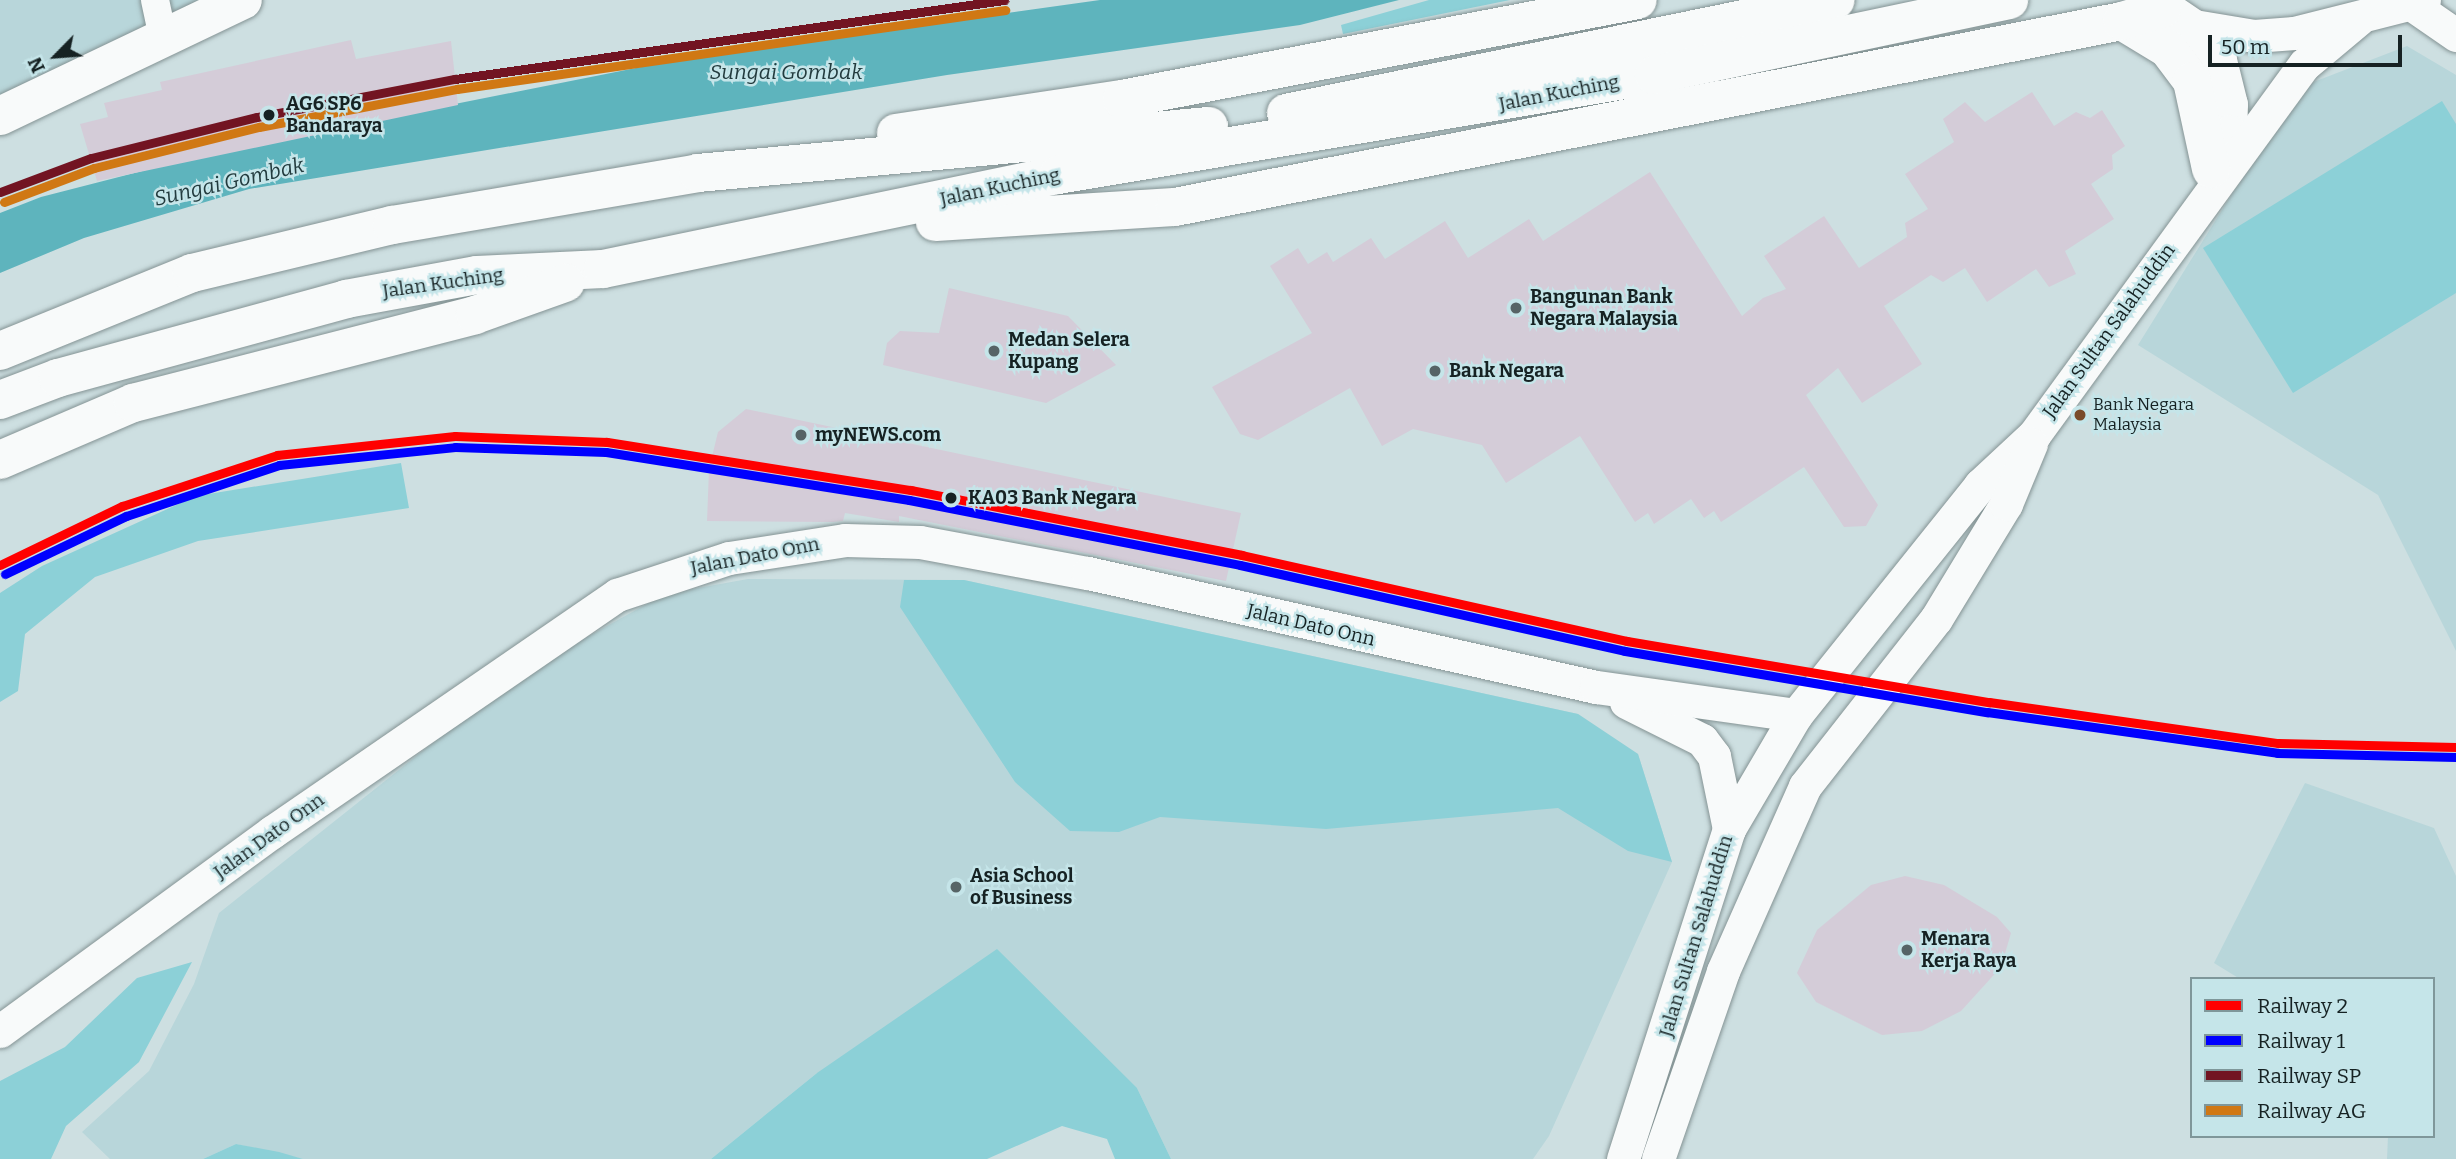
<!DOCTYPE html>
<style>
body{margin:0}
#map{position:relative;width:2456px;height:1159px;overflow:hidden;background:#cddfe1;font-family:Bitter,serif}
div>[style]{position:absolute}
.built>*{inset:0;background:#b8d6da}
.green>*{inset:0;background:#8cd0d7}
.water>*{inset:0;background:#5eb4bd}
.building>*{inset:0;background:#d4ccd8}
.roads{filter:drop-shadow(0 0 2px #849394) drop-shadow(0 0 2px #849394)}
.minor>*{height:28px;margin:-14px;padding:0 14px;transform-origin:14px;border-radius:14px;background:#f8fafa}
.tertiary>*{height:33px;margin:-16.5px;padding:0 16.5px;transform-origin:16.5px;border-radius:16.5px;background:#f8fafa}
.secondary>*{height:38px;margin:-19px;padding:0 19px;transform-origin:19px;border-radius:19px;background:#f8fafa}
.trunk>*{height:38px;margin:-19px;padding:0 19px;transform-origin:19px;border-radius:19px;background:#f8fafa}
.rail-1>*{height:9px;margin:-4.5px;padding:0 4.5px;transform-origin:4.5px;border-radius:4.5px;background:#f00}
.rail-2>*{height:9px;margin:-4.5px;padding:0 4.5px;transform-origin:4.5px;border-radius:4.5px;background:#00f}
.rail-3>*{height:9px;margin:-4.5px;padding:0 4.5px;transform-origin:4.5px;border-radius:4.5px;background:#721422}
.rail-4>*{height:9px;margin:-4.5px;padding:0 4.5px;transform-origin:4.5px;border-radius:4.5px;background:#d07814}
.dots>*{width:19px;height:19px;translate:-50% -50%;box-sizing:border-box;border:4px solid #c5e5e9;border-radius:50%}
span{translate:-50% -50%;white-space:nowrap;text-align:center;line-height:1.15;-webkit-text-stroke:5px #c5e5e9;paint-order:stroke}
.bus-label{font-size:17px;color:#162223}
.left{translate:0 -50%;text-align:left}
.street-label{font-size:19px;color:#162223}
.stop-label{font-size:19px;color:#162223;font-weight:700}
.poi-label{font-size:19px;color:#162223;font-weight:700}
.water-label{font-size:21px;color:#223b3e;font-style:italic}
.legend{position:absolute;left:2190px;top:977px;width:245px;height:161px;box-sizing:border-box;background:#c5e5e9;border:2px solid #7f979a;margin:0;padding:9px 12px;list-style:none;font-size:21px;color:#162223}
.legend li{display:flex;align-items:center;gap:14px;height:35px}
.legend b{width:35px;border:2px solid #7f979a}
.north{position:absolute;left:21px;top:21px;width:70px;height:70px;-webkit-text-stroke:5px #c5e5e9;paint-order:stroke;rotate:245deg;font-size:19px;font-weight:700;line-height:28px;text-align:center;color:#162223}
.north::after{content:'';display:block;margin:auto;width:24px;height:32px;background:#162223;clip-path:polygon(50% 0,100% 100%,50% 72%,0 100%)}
.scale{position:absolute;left:2208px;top:35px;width:194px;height:32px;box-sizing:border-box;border:4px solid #162223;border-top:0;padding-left:9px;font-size:21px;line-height:24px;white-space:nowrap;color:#162223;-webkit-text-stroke:5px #c5e5e9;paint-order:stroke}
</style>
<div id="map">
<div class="built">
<div style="clip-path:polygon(0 0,217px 0,0 104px)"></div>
<div style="clip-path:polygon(2407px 46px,2456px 75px,2456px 651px,2378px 495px,2138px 345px,2298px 88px)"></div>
<div style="clip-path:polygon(748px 579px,964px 580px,1578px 714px,1638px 754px,1672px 862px,1549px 1136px,1533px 1159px,1171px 1159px,1137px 1088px,817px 1073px,711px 1159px,303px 1159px,236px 1144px,203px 1159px,110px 1159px,82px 1132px,149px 1071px,194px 984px,219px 913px,473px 711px,578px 642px,665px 594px)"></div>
<div style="clip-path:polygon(2305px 783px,2434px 828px,2456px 876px,2456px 1159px,2387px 1159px,2388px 1136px,2433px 1136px,2433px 979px,2240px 979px,2214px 963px)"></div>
</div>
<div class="green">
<div style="clip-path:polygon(1429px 0,1510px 0,1343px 34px,1341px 25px)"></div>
<div style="clip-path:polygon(2442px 101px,2456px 124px,2456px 293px,2293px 393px,2203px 248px)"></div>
<div style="clip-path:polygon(401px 463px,409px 508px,198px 541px,95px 577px,25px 634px,18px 691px,0 702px,0 593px,42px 566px,196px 496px)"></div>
<div style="clip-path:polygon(904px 580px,964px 580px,1578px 714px,1638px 754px,1672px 862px,1628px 851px,1558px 808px,1326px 829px,1160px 817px,1119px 832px,1070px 831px,1015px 782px,900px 607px)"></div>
<div style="clip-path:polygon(997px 949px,1137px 1088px,1171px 1159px,1115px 1159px,1107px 1139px,1062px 1126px,987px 1159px,711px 1159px,817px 1073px)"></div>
<div style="clip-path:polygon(192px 962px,139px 1062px,66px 1126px,51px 1159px,0 1159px,0 1081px,65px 1047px,137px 978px)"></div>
<div style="clip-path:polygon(236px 1144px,279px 1152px,303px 1159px,203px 1159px)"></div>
</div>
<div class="water">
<div style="clip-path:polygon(1100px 0,1399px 0,1300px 25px,947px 75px,249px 189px,84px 238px,0 273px,0 213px,41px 197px,224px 150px,691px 57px)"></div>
</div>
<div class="building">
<div style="clip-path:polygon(351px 40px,356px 59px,451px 41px,458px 105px,97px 181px,80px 124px,108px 117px,104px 103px,162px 90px,160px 82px)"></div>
<div style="clip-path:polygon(2032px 92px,2054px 126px,2076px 112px,2090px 118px,2102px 110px,2125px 146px,2112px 155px,2113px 169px,2091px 184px,2114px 219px,2065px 251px,2076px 274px,2049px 287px,2036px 269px,1987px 302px,1965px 268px,1943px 282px,1931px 275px,1884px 306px,1922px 364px,1862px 403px,1838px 368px,1806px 395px,1878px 505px,1866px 526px,1844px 527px,1804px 467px,1721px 522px,1714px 511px,1704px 518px,1691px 499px,1654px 524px,1648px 513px,1635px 522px,1580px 436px,1506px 483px,1482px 445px,1413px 429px,1382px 446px,1350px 388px,1258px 440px,1240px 434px,1212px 387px,1312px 333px,1270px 266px,1298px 248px,1308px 264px,1327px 252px,1333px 262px,1371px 238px,1385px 259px,1445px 221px,1468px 258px,1529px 219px,1543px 241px,1650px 172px,1742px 316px,1763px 298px,1786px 289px,1764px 256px,1824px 216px,1859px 268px,1907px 237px,1905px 223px,1928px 209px,1905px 174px,1954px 142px,1943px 119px,1965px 102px,1985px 122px)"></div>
<div style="clip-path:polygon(949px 288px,1068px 316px,1116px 365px,1046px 403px,883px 365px,887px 343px,900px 331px,939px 333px)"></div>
<div style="clip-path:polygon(746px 409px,1241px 513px,1226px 581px,899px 516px,899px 522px,845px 513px,843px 521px,833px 522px,707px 521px,709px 469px,718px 432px)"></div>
<div style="clip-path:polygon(1905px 876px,1944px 885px,1997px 917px,2011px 933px,2001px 967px,1961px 1011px,1922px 1031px,1882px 1035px,1816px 1002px,1797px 973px,1817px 930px,1871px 885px)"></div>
</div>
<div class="roads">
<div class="minor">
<div style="left:155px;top:0;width:39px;rotate:78deg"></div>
</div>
<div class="tertiary">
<div style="left:2156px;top:0;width:46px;rotate:34.4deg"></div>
<div style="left:2194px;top:26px;width:61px;rotate:9.5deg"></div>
<div style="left:2254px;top:36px;width:40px;rotate:-4.3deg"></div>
<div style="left:2294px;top:33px;width:134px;rotate:-14.2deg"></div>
<div style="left:2411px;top:4px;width:55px;rotate:34.6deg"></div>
<div style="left:2194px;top:26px;width:43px;rotate:52.6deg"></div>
<div style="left:2220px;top:60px;width:45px;rotate:76deg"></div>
<div style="left:2231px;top:104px;width:27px;rotate:92deg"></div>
<div style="left:2230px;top:131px;width:45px;rotate:116.6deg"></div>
<div style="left:1626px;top:702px;width:85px;rotate:26.6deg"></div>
<div style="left:1702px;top:740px;width:20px;rotate:53deg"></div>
<div style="left:1714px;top:756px;width:75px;rotate:78.4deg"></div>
<div style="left:0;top:1031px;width:337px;rotate:-36.2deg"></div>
<div style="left:272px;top:832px;width:419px;rotate:-34.5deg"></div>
<div style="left:617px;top:595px;width:118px;rotate:-18.3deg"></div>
<div style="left:729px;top:558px;width:117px;rotate:-8.8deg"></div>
<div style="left:845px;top:540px;width:75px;rotate:1.5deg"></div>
<div style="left:920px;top:542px;width:171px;rotate:10.5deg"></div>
<div style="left:1088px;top:573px;width:521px;rotate:12.65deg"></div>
<div style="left:1596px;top:687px;width:202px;rotate:8deg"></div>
<div style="left:1623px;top:1159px;width:347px;rotate:-72.2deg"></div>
<div style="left:1729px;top:829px;width:132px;rotate:-59.6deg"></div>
<div style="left:1796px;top:715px;width:295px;rotate:-51.3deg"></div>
<div style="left:1980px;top:485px;width:74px;rotate:-42.8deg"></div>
<div style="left:2034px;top:435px;width:459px;rotate:-53.9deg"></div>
<div style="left:2305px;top:64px;width:70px;rotate:-39.8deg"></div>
<div style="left:1658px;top:1159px;width:199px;rotate:-70.9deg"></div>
<div style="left:1723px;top:971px;width:202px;rotate:-66.1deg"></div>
<div style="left:1805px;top:786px;width:212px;rotate:-51.9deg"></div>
<div style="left:1936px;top:619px;width:135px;rotate:-58.7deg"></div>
<div style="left:2006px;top:504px;width:65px;rotate:-67.4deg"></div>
</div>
<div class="secondary">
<div style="left:0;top:116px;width:269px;rotate:-25.5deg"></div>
</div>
<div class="trunk">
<div style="left:2122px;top:21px;width:54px;rotate:31.3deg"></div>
<div style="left:2168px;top:49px;width:40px;rotate:53deg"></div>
<div style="left:2192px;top:81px;width:90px;rotate:77.8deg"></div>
<div style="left:1286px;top:113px;width:561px;rotate:-11.61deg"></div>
<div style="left:896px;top:133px;width:229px;rotate:-8.6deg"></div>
<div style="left:1122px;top:99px;width:525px;rotate:-10.86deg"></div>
<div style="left:935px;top:222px;width:240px;rotate:-3.6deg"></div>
<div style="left:1175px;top:207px;width:965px;rotate:-11.11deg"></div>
<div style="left:2122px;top:21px;width:42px;rotate:-16.7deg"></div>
<div style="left:0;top:351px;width:207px;rotate:-22.1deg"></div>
<div style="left:192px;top:273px;width:206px;rotate:-13.5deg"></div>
<div style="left:392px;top:225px;width:310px;rotate:-9.6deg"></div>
<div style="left:698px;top:173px;width:513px;rotate:-5.26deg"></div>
<div style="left:0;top:400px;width:62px;rotate:-20.8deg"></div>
<div style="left:58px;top:378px;width:299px;rotate:-15.3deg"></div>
<div style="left:346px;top:299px;width:133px;rotate:-10.4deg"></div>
<div style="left:477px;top:275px;width:126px;rotate:-2.7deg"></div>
<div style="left:603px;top:269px;width:465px;rotate:-11.7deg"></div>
<div style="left:1058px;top:175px;width:604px;rotate:-9.52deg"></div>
<div style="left:1654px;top:75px;width:363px;rotate:-11.9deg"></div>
<div style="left:0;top:460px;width:145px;rotate:-23.2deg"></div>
<div style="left:133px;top:403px;width:353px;rotate:-14.4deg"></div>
<div style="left:475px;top:315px;width:96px;rotate:-19.6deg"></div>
</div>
</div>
<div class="rail-1">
<div style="left:0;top:565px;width:136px;rotate:-25.8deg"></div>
<div style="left:122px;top:506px;width:163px;rotate:-18.2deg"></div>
<div style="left:277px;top:455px;width:179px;rotate:-6.1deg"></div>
<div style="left:455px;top:436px;width:152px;rotate:2.3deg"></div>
<div style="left:607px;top:442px;width:308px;rotate:9deg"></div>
<div style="left:911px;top:490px;width:337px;rotate:11.1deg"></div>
<div style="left:1242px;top:555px;width:394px;rotate:12.6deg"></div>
<div style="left:1627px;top:641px;width:367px;rotate:9.6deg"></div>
<div style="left:1989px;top:702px;width:292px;rotate:8.1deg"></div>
<div style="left:2278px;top:743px;width:178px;rotate:1.3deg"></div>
</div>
<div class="rail-2">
<div style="left:5px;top:574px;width:134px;rotate:-25.6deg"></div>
<div style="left:126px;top:516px;width:161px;rotate:-18.4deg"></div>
<div style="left:279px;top:465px;width:177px;rotate:-5.8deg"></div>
<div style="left:455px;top:447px;width:151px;rotate:1.9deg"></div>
<div style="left:606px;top:452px;width:307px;rotate:9deg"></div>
<div style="left:909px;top:500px;width:337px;rotate:11.1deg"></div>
<div style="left:1240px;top:565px;width:394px;rotate:12.6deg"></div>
<div style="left:1625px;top:651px;width:367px;rotate:9.6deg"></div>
<div style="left:1987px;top:712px;width:293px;rotate:8deg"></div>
<div style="left:2277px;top:753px;width:179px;rotate:1.3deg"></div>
</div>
<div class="rail-3">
<div style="left:0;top:192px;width:97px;rotate:-20.5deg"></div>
<div style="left:91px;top:158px;width:171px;rotate:-13.9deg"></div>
<div style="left:257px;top:117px;width:202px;rotate:-10.9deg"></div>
<div style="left:455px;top:79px;width:555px;rotate:-8.19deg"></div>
</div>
<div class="rail-4">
<div style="left:4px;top:202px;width:96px;rotate:-20.7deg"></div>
<div style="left:94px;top:168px;width:170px;rotate:-14deg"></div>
<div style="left:259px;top:127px;width:202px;rotate:-10.9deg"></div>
<div style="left:457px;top:89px;width:554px;rotate:-8.2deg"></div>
</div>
<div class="dots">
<div style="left:269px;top:115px;background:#162223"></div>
<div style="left:1516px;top:308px;background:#566466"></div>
<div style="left:994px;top:351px;background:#566466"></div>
<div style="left:1435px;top:371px;background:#566466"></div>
<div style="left:2080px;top:415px;background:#7a4b2a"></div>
<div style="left:801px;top:435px;background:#566466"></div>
<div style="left:951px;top:498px;background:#162223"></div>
<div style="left:956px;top:887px;background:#566466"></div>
<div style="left:1907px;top:950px;background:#566466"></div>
</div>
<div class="bus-label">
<span class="left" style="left:2093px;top:415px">Bank Negara<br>Malaysia</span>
</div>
<div class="street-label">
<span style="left:1559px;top:93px;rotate:-11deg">Jalan Kuching</span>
<span style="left:1000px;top:187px;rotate:-12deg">Jalan Kuching</span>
<span style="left:443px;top:283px;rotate:-8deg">Jalan Kuching</span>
<span style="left:2109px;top:331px;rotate:-54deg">Jalan Sultan Salahuddin</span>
<span style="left:755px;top:556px;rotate:-11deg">Jalan Dato Onn</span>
<span style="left:1311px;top:625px;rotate:13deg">Jalan Dato Onn</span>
<span style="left:269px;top:836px;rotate:-36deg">Jalan Dato Onn</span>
<span style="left:1696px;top:936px;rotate:-73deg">Jalan Sultan Salahuddin</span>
</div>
<div class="stop-label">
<span class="left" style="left:286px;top:115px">AG6 SP6<br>Bandaraya</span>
<span class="left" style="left:968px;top:498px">KA03 Bank Negara</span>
</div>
<div class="poi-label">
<span class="left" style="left:1530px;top:308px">Bangunan Bank<br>Negara Malaysia</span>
<span class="left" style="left:1008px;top:351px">Medan Selera<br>Kupang</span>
<span class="left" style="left:1449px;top:371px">Bank Negara</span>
<span class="left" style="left:815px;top:435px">myNEWS.com</span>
<span class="left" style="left:970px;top:887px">Asia School<br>of Business</span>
<span class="left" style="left:1921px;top:950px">Menara<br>Kerja Raya</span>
</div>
<div class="water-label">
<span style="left:786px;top:72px">Sungai Gombak</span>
<span style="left:229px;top:182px;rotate:-13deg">Sungai Gombak</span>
</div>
<ul class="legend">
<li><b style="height:9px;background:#f00"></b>Railway 2</li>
<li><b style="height:9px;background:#00f"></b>Railway 1</li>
<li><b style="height:9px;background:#721422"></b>Railway SP</li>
<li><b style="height:9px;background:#d07814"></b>Railway AG</li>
</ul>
<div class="north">N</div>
<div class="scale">50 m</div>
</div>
